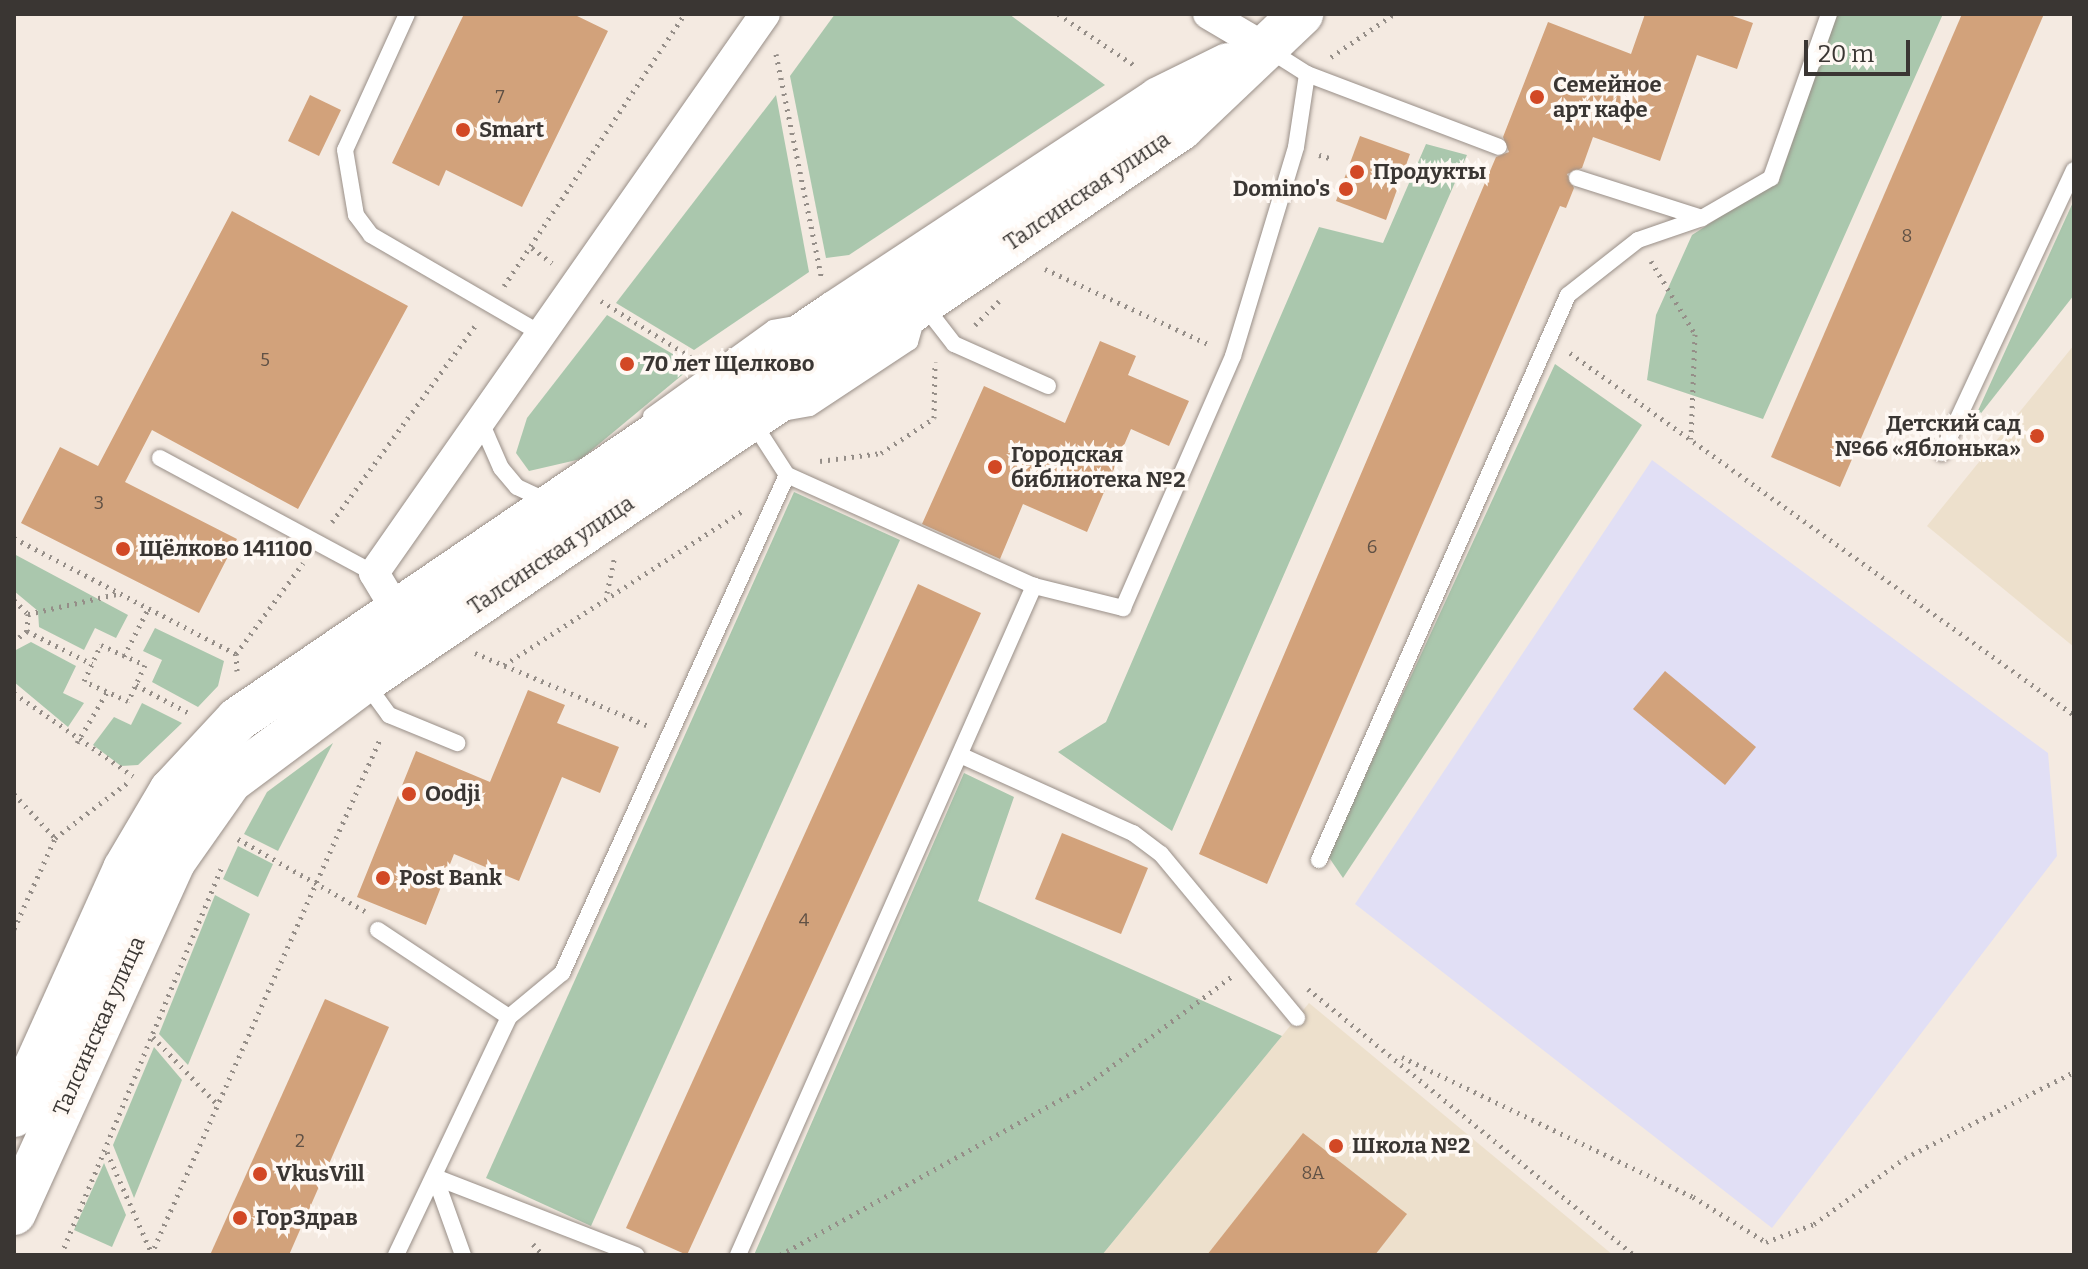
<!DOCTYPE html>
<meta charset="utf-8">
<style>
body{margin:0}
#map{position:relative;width:2088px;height:1269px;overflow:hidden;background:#f4eae1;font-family:Bitter,serif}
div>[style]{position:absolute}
.industrial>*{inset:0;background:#e1dff5}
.education>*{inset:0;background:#ede0cc}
.green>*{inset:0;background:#aac7ad}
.building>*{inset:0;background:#d2a27b}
.path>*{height:5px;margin-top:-2.5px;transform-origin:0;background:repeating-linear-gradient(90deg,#958e88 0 2px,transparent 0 8px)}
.roads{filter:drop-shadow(0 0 2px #998f88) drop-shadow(0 0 2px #998f88)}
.lane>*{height:16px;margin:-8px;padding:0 8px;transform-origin:8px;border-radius:8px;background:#fff}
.street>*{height:30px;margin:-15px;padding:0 15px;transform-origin:15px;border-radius:15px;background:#fff}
.secondary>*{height:44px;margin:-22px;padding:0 22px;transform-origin:22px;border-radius:22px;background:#fff}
.dots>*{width:22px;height:22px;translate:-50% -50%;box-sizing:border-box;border:4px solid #fef8f3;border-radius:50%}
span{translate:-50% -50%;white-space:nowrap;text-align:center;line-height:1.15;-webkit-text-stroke:7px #fef8f3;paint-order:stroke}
.number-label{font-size:18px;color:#605145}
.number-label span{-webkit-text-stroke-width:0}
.poi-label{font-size:22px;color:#3a3633;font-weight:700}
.left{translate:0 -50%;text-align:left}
.right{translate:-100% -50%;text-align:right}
.street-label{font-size:22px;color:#3a3633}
.frame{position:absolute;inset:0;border:16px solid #3a3633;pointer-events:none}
.scale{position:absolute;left:1804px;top:40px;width:106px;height:36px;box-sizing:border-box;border:4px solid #3a3633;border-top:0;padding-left:10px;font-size:24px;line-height:28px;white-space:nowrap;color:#3a3633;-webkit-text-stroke:6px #fef8f3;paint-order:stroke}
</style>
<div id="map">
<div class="industrial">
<div style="clip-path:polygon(1652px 460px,2048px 753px,2057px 856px,1772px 1228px,1355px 904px)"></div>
</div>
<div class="education">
<div style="clip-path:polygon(2074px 345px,2074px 647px,1927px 526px)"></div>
<div style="clip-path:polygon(1309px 1003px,1613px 1255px,1102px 1255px)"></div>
</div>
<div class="green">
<div style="clip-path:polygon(835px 14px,1009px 14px,1105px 85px,849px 255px,826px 258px,790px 76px)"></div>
<div style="clip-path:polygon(1836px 14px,1943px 14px,1763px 419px,1647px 380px,1656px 315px,1692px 235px,1780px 178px)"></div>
<div style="clip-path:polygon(776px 95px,809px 272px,694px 350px,616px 303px)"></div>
<div style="clip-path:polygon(1426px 144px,1467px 155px,1172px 831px,1058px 752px,1106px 722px,1319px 227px,1383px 243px)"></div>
<div style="clip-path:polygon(2074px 200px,2074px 295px,1971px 426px)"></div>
<div style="clip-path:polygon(607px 315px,693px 366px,581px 459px,529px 471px,516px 453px,527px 418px)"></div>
<div style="clip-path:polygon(1555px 364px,1642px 425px,1343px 878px,1328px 856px)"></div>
<div style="clip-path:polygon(794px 492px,900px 540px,591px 1226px,486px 1178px)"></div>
<div style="clip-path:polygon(14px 554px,128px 615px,116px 638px,95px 628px,84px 650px,39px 627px,38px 611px,14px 591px)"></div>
<div style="clip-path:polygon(155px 628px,224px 661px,218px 686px,198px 707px,152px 682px,162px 660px,143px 651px)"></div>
<div style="clip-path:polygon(31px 642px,76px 666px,63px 693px,84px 703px,68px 727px,14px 682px,14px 651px)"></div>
<div style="clip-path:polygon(142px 703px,182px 723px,138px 765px,121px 766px,93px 745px,114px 717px,131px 725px)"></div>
<div style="clip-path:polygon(333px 743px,278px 851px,244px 834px,267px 792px)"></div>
<div style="clip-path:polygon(964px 773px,1014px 797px,978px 901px,1282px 1036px,1102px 1255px,754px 1255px)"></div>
<div style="clip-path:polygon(238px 846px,273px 864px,258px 897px,223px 879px)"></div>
<div style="clip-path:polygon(215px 895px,250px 914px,188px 1065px,159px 1034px)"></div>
<div style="clip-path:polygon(154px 1047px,182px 1080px,134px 1198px,113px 1145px)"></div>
<div style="clip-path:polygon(104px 1163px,126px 1215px,112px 1247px,74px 1230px)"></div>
</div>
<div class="building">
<div style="clip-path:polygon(464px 14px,573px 14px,608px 31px,522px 207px,446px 170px,439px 186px,392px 163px)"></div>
<div style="clip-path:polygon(1645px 14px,1727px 14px,1753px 23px,1737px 69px,1697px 55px,1660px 161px,1593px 137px,1582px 168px,1567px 174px,1574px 188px,1566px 208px,1560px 206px,1267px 884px,1199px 854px,1496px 157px,1509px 152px,1503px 137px,1548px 22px,1631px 54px)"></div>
<div style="clip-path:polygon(1962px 14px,2044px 14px,1840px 487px,1771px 457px)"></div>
<div style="clip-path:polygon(310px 95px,341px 110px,319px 156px,288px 141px)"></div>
<div style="clip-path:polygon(1360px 136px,1410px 154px,1386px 220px,1336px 201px)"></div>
<div style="clip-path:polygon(232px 211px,408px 306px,298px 509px,152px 430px,125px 482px,237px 539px,199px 613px,21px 523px,60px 447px,98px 466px)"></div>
<div style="clip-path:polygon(1100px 341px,1136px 356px,1128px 375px,1189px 401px,1169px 446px,1131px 429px,1087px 532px,1023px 504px,1000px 559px,922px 524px,984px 386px,1065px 423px)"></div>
<div style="clip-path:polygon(918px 584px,981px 613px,687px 1255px,626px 1228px)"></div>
<div style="clip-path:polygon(1665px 671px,1756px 747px,1725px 785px,1633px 709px)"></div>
<div style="clip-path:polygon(528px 690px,565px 705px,557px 723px,619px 747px,600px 793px,562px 777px,519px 881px,454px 854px,426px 925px,357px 897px,416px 751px,490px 782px)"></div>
<div style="clip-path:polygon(1062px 833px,1148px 868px,1121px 934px,1035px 899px)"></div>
<div style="clip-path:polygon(325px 999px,389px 1027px,289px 1255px,210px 1255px)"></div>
<div style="clip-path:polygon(1303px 1133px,1407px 1214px,1375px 1255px,1207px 1255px)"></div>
</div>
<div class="path">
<div style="left:1058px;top:14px;width:95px;rotate:33.9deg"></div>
<div style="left:776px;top:54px;width:227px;rotate:78.5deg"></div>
<div style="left:1331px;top:57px;width:76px;rotate:-34.3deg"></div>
<div style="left:1319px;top:155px;width:15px;rotate:16deg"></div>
<div style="left:532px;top:248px;width:25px;rotate:37deg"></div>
<div style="left:1651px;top:261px;width:85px;rotate:58.9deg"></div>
<div style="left:1695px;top:334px;width:105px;rotate:92.2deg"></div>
<div style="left:1045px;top:269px;width:182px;rotate:24.7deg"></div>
<div style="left:504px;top:286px;width:327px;rotate:-56.4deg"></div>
<div style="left:601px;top:301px;width:106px;rotate:31.9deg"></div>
<div style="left:975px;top:325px;width:34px;rotate:-45deg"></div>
<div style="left:1570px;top:353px;width:621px;rotate:35.69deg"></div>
<div style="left:820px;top:461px;width:62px;rotate:-7.5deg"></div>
<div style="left:881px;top:453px;width:64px;rotate:-33.4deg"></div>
<div style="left:934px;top:418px;width:56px;rotate:-89deg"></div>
<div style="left:332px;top:522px;width:246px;rotate:-53.9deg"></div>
<div style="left:14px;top:538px;width:250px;rotate:27.6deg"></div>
<div style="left:607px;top:593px;width:35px;rotate:-78deg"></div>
<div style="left:14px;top:600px;width:20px;rotate:45deg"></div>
<div style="left:28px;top:614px;width:17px;rotate:93deg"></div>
<div style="left:27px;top:631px;width:16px;rotate:142deg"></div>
<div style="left:28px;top:614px;width:91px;rotate:-12.7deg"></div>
<div style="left:27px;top:631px;width:73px;rotate:26.9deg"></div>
<div style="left:101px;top:645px;width:48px;rotate:24.4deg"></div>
<div style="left:145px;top:665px;width:40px;rotate:115deg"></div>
<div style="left:128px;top:701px;width:48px;rotate:-155.6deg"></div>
<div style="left:84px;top:681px;width:40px;rotate:-65deg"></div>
<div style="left:475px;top:653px;width:186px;rotate:22.8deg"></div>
<div style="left:124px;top:656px;width:51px;rotate:-62.9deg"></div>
<div style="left:504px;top:665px;width:283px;rotate:-32.9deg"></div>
<div style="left:237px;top:671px;width:17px;rotate:-93deg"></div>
<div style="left:236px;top:654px;width:113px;rotate:-53.6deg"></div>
<div style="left:136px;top:685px;width:62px;rotate:27.8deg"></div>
<div style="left:14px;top:693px;width:145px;rotate:34.9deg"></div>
<div style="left:77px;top:743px;width:59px;rotate:-59.5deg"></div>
<div style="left:14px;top:794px;width:60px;rotate:47deg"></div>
<div style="left:238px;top:839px;width:146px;rotate:29.6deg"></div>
<div style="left:14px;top:929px;width:100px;rotate:-65.7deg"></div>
<div style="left:55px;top:838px;width:91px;rotate:-37.4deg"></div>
<div style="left:1308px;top:989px;width:421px;rotate:39.2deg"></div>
<div style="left:153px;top:1037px;width:93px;rotate:46.3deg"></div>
<div style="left:1402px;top:1057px;width:323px;rotate:25.7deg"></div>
<div style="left:1693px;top:1197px;width:86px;rotate:31.7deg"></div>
<div style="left:1766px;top:1242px;width:51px;rotate:-20.6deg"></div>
<div style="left:1814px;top:1224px;width:112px;rotate:-36deg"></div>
<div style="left:1905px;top:1158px;width:190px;rotate:-27deg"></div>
<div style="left:107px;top:1152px;width:111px;rotate:66.2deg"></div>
<div style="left:533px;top:1244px;width:15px;rotate:48deg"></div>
<div style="left:61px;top:1255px;width:421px;rotate:-67.5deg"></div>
<div style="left:151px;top:1255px;width:567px;rotate:-66.06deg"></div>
<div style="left:780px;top:1255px;width:352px;rotate:-29deg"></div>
<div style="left:1088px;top:1084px;width:179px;rotate:-36.8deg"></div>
</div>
<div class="roads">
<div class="lane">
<div style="left:407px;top:14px;width:149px;rotate:114.5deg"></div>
<div style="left:345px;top:150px;width:66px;rotate:80.4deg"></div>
<div style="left:356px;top:215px;width:25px;rotate:53deg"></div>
<div style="left:371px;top:235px;width:195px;rotate:30.1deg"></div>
<div style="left:1266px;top:48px;width:49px;rotate:32.4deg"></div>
<div style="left:1307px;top:74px;width:205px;rotate:20.8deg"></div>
<div style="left:1577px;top:178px;width:131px;rotate:17.7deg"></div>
<div style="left:923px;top:304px;width:51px;rotate:52.2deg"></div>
<div style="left:954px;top:344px;width:103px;rotate:24.1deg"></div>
<div style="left:787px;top:412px;width:23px;rotate:-10deg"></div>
<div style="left:810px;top:408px;width:120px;rotate:-33.4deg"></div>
<div style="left:910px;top:342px;width:25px;rotate:-74deg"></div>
<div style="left:651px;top:416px;width:150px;rotate:-35.8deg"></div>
<div style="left:773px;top:328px;width:22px;rotate:-10deg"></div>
<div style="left:480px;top:420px;width:52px;rotate:66.4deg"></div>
<div style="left:501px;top:468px;width:25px;rotate:50deg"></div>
<div style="left:517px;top:487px;width:33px;rotate:25deg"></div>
<div style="left:1942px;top:453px;width:312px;rotate:-65deg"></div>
<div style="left:160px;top:458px;width:243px;rotate:28.3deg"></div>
<div style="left:1034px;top:586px;width:92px;rotate:13.9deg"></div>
<div style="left:1123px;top:608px;width:275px;rotate:-66.4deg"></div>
<div style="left:1233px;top:356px;width:218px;rotate:-73.2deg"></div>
<div style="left:1296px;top:147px;width:74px;rotate:-81.4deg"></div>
<div style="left:365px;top:682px;width:41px;rotate:54deg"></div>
<div style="left:389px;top:715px;width:74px;rotate:22.4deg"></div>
<div style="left:960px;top:755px;width:190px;rotate:24.3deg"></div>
<div style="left:1133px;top:833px;width:35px;rotate:37deg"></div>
<div style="left:1161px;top:854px;width:213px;rotate:50.3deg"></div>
<div style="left:1319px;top:860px;width:617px;rotate:-66.22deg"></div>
<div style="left:1568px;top:295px;width:89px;rotate:-38.2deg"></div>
<div style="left:1638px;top:240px;width:68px;rotate:-19deg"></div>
<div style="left:1702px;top:218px;width:80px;rotate:-30.1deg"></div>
<div style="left:1771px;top:178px;width:174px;rotate:-70.5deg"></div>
<div style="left:378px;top:930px;width:157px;rotate:33.6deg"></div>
<div style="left:435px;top:1177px;width:216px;rotate:21.2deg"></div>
<div style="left:435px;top:1177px;width:83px;rotate:70.3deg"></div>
<div style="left:396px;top:1255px;width:263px;rotate:-64.6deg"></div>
<div style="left:509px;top:1017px;width:69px;rotate:-39.7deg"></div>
<div style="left:562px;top:973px;width:546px;rotate:-65.69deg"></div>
<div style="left:738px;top:1255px;width:732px;rotate:-66.13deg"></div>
<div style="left:1034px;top:586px;width:271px;rotate:-155.8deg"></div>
<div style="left:787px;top:475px;width:64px;rotate:-122.9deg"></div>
</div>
<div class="street">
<div style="left:1208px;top:14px;width:65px;rotate:30.5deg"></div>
<div style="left:406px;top:626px;width:62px;rotate:-121.1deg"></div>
<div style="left:374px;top:573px;width:682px;rotate:-55.03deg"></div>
</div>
<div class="secondary">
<div style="left:14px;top:1115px;width:270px;rotate:-65.7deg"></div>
<div style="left:125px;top:869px;width:91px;rotate:-59.5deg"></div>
<div style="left:171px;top:791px;width:98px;rotate:-47.1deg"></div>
<div style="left:238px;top:719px;width:722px;rotate:-34.22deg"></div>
<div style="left:835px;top:313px;width:388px;rotate:-33.4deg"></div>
<div style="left:1159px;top:99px;width:77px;rotate:-26.2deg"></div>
<div style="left:14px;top:1213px;width:385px;rotate:-65.6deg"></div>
<div style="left:173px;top:862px;width:99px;rotate:-54.9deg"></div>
<div style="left:230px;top:781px;width:167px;rotate:-36.7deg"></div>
<div style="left:364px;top:681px;width:987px;rotate:-34.09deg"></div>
<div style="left:1181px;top:128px;width:166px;rotate:-43.5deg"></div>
</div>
</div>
<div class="dots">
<div style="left:1537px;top:97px;background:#d24825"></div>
<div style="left:463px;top:130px;background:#d24825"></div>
<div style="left:1357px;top:172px;background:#d24825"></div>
<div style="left:1346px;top:189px;background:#d24825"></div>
<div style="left:627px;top:364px;background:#d24825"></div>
<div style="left:2037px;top:436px;background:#d24825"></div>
<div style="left:995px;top:467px;background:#d24825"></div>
<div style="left:123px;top:549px;background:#d24825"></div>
<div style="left:409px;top:794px;background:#d24825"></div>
<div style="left:383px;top:878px;background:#d24825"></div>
<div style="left:1336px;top:1146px;background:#d24825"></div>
<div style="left:260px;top:1174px;background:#d24825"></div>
<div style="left:240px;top:1218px;background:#d24825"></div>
</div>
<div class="number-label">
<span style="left:500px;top:97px">7</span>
<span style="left:1907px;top:236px">8</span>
<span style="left:265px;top:360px">5</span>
<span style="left:99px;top:503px">3</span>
<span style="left:1372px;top:547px">6</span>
<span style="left:804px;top:920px">4</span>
<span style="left:300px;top:1141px">2</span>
<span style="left:1313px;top:1173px">8А</span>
</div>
<div class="poi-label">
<span class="left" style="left:1553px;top:97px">Семейное<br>арт кафе</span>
<span class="left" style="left:479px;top:130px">Smart</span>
<span class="left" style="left:1373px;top:172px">Продукты</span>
<span class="right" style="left:1330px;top:189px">Domino's</span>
<span class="left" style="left:643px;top:364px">70 лет Щелково</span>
<span class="right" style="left:2021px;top:436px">Детский сад<br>№66 «Яблонька»</span>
<span class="left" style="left:1011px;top:467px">Городская<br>библиотека №2</span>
<span class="left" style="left:139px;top:549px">Щёлково 141100</span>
<span class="left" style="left:425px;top:794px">Oodji</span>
<span class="left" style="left:399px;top:878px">Post Bank</span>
<span class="left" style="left:1352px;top:1146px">Школа №2</span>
<span class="left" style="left:276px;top:1174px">VkusVill</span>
<span class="left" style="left:256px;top:1218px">ГорЗдрав</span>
</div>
<div class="street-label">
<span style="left:1087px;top:191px;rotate:-34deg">Талсинская улица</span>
<span style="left:551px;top:555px;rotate:-34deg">Талсинская улица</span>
<span style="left:99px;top:1026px;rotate:-66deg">Талсинская улица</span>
</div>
<div class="frame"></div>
<div class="scale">20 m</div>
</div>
